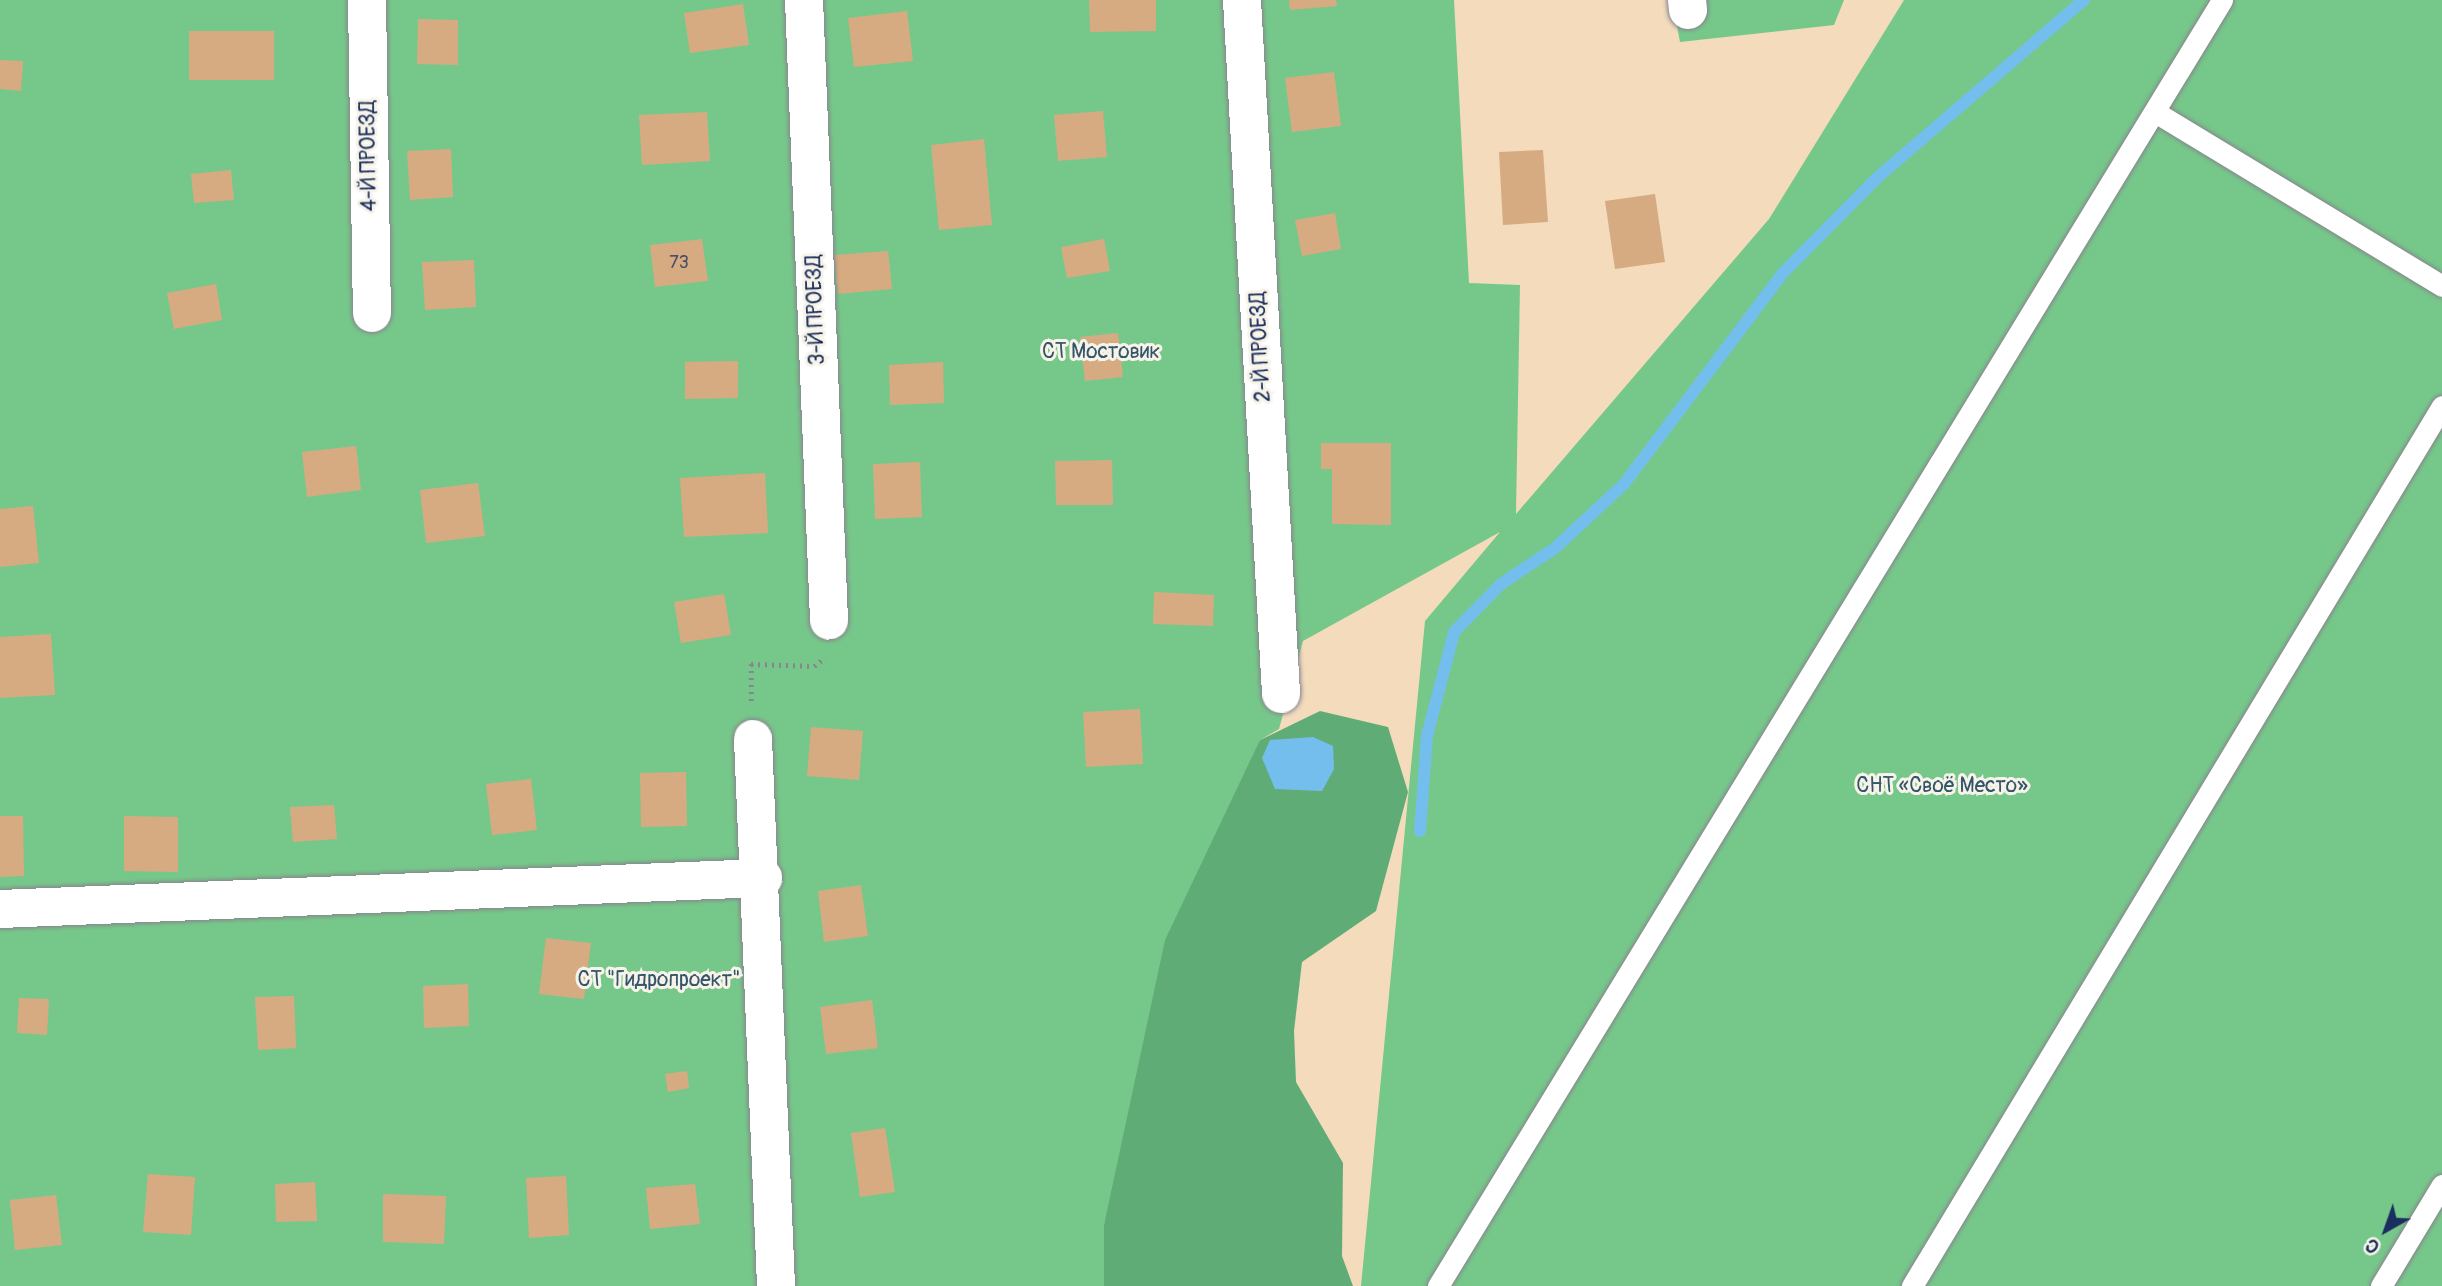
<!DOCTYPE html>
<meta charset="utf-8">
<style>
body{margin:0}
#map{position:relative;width:2442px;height:1286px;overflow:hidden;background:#f3dbbc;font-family:Pangolin,sans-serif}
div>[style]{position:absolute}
.green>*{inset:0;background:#76c88a}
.forest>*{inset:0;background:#60ac76}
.water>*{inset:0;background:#74beed}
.stream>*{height:12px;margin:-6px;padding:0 6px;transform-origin:6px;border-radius:6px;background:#74beed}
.building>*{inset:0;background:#d6ab81}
.path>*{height:4.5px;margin-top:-2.25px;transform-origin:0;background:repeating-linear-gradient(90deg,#87858d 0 2px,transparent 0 7px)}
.roads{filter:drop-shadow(0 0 2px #87858d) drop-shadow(0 0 2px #87858d)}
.lane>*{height:21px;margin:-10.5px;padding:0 10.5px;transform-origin:10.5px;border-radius:10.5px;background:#fff}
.street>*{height:38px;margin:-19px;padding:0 19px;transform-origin:19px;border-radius:19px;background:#fff}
span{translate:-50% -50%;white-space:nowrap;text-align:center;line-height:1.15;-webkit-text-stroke:6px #f7f3e8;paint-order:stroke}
.number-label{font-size:18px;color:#4a4e67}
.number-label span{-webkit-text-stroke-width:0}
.street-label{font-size:21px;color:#1b2f5e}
.park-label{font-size:21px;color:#325569}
.north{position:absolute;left:2351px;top:1195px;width:70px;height:70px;-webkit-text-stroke:5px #f7f3e8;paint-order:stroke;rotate:220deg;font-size:19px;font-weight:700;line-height:28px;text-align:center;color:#1b2f5e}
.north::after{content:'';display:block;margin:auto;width:24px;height:32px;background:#1b2f5e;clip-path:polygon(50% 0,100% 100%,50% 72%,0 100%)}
</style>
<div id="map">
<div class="green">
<div style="clip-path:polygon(0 0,1454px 0,1469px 283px,1520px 285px,1516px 514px,1769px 219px,1904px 0,2442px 0,2442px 1286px,1361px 1286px,1425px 621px,1500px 532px,1303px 641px,1279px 729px,1260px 740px,1104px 1225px,1104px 1286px,0 1286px)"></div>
<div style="clip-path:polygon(1672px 0,1844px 0,1834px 25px,1680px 42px)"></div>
</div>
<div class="forest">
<div style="clip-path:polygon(1320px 711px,1388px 727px,1408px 792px,1376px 911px,1302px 962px,1294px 1031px,1296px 1082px,1343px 1163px,1342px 1256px,1353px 1286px,1104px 1286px,1104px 1225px,1165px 940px,1260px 740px)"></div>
</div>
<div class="water">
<div style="clip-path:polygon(1313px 737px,1333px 746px,1334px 769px,1322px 791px,1275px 789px,1262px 758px,1270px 740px)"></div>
</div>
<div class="stream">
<div style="left:1420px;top:831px;width:95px;rotate:-85.8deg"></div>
<div style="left:1427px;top:736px;width:107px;rotate:-75.4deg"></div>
<div style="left:1454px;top:632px;width:67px;rotate:-45.6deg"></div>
<div style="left:1501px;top:584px;width:65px;rotate:-33.7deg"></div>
<div style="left:1555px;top:548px;width:94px;rotate:-42.8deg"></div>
<div style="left:1624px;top:484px;width:263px;rotate:-53deg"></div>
<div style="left:1782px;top:274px;width:136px;rotate:-45.3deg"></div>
<div style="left:1878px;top:177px;width:272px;rotate:-40.7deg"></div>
</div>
<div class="building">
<div style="clip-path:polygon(1089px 0,1156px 0,1156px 31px,1090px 32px)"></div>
<div style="clip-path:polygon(1289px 0,1336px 0,1337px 6px,1290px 10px)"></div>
<div style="clip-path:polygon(743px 4px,749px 45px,690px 53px,684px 13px)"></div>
<div style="clip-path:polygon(907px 11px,913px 61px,854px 67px,848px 18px)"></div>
<div style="clip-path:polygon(418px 19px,458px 20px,458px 65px,417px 64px)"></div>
<div style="clip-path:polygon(189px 31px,274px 31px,274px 80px,189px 80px)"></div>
<div style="clip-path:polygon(0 60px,23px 61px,21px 91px,0 89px)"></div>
<div style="clip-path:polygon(1334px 72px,1341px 126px,1292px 132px,1285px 78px)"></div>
<div style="clip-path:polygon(1103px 111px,1107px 157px,1058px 161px,1054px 115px)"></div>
<div style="clip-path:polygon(707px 112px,710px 161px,642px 165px,639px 115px)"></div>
<div style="clip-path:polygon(984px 139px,992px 225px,939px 230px,931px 145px)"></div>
<div style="clip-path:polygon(451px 149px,453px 197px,410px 200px,407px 151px)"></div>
<div style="clip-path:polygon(1543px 150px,1548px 222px,1503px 225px,1499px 152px)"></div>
<div style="clip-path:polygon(231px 170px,234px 200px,194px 203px,191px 174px)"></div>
<div style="clip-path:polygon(1655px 194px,1665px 262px,1615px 269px,1605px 201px)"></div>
<div style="clip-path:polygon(1335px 213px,1341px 249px,1302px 256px,1295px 220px)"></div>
<div style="clip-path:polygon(702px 239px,708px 281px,655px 287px,650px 245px)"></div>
<div style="clip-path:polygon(1104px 239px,1110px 271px,1067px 278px,1061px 247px)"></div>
<div style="clip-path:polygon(888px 251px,892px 289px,838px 294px,834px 255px)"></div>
<div style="clip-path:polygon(474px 260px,476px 307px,425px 310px,422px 262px)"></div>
<div style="clip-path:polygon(216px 284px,222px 320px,174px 329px,167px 293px)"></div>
<div style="clip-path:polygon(1118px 333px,1123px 377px,1085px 381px,1080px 337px)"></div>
<div style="clip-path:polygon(738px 361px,738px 398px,685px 399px,685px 362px)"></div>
<div style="clip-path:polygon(943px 362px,944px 403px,890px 405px,889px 365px)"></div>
<div style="clip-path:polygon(1321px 443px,1391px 443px,1391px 525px,1332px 524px,1332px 469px,1321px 469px)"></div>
<div style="clip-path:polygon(356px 446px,361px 490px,307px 497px,302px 452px)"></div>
<div style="clip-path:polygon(1112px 460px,1113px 505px,1056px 505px,1055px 461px)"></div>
<div style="clip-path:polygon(920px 462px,922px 517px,875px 519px,873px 464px)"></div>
<div style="clip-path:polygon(765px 473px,768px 533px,684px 537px,680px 478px)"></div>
<div style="clip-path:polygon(478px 483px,485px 536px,426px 543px,420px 490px)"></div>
<div style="clip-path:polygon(33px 506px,39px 563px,0 567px,0 509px)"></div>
<div style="clip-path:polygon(1154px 592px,1214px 595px,1213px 626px,1153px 624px)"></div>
<div style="clip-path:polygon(724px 594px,731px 635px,681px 643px,674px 602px)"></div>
<div style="clip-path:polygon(51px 634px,55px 695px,0 698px,0 637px)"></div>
<div style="clip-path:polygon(1140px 709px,1143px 764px,1086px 767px,1083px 712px)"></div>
<div style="clip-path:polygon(811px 727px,863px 731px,859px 780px,807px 776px)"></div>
<div style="clip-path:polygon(686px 772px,687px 826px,641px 827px,640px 773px)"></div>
<div style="clip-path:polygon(531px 779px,537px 830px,492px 835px,486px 784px)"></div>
<div style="clip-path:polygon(334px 805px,337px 839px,293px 842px,290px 807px)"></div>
<div style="clip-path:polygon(0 816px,23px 816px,24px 876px,0 877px)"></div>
<div style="clip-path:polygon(124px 816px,178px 817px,178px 872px,124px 871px)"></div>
<div style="clip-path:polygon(861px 885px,868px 936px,824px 942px,818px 891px)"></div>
<div style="clip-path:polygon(546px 938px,591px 943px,584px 999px,539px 994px)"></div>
<div style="clip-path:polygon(468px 984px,469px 1026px,424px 1028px,423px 986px)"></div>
<div style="clip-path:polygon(294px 996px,296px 1048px,258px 1050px,255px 997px)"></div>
<div style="clip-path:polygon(19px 998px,49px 999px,47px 1035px,17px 1033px)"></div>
<div style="clip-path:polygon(872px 1000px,878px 1048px,826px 1054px,820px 1007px)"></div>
<div style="clip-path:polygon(687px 1071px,689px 1088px,668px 1092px,665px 1074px)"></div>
<div style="clip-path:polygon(885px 1128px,895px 1192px,860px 1197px,851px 1133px)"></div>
<div style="clip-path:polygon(148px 1174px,195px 1177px,191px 1235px,143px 1232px)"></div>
<div style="clip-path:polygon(566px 1176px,569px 1235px,529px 1238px,526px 1178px)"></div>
<div style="clip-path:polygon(315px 1182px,317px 1221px,276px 1222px,275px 1184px)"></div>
<div style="clip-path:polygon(695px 1184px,700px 1224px,650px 1229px,646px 1188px)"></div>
<div style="clip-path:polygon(383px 1194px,446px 1196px,444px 1244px,383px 1242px)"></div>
<div style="clip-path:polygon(56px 1195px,62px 1245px,15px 1250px,10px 1200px)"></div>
</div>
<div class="path">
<div style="left:751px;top:701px;width:37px;rotate:-90deg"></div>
<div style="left:751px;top:664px;width:63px;rotate:1.8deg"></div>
<div style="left:814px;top:666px;width:14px;rotate:-36deg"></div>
</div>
<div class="roads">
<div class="lane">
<div style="left:2155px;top:112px;width:336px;rotate:31.2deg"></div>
<div style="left:1438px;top:1286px;width:1506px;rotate:-58.63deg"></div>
<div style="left:1912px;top:1286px;width:1027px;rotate:-58.94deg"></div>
<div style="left:2381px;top:1286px;width:118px;rotate:-58.9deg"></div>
</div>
<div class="street">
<div style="left:367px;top:0;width:313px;rotate:89.1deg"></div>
<div style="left:804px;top:0;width:621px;rotate:87.69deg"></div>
<div style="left:1242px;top:0;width:695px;rotate:86.78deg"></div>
<div style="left:1687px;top:0;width:10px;rotate:84deg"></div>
<div style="left:753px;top:739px;width:547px;rotate:87.59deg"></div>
<div style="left:0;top:909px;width:764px;rotate:-2.33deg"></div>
</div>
</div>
<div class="number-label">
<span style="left:679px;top:263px">73</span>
</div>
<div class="street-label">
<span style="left:369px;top:156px;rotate:-91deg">4-Й ПРОЕЗД</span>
<span style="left:816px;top:310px;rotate:-92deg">3-Й ПРОЕЗД</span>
<span style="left:1261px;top:347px;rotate:-93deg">2-Й ПРОЕЗД</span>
</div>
<div class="park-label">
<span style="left:1101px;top:352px">СТ Мостовик</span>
<span style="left:1942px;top:786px">СНТ «Своё Место»</span>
<span style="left:659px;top:980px">СТ "Гидропроект"</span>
</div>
<div class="north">С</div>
</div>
